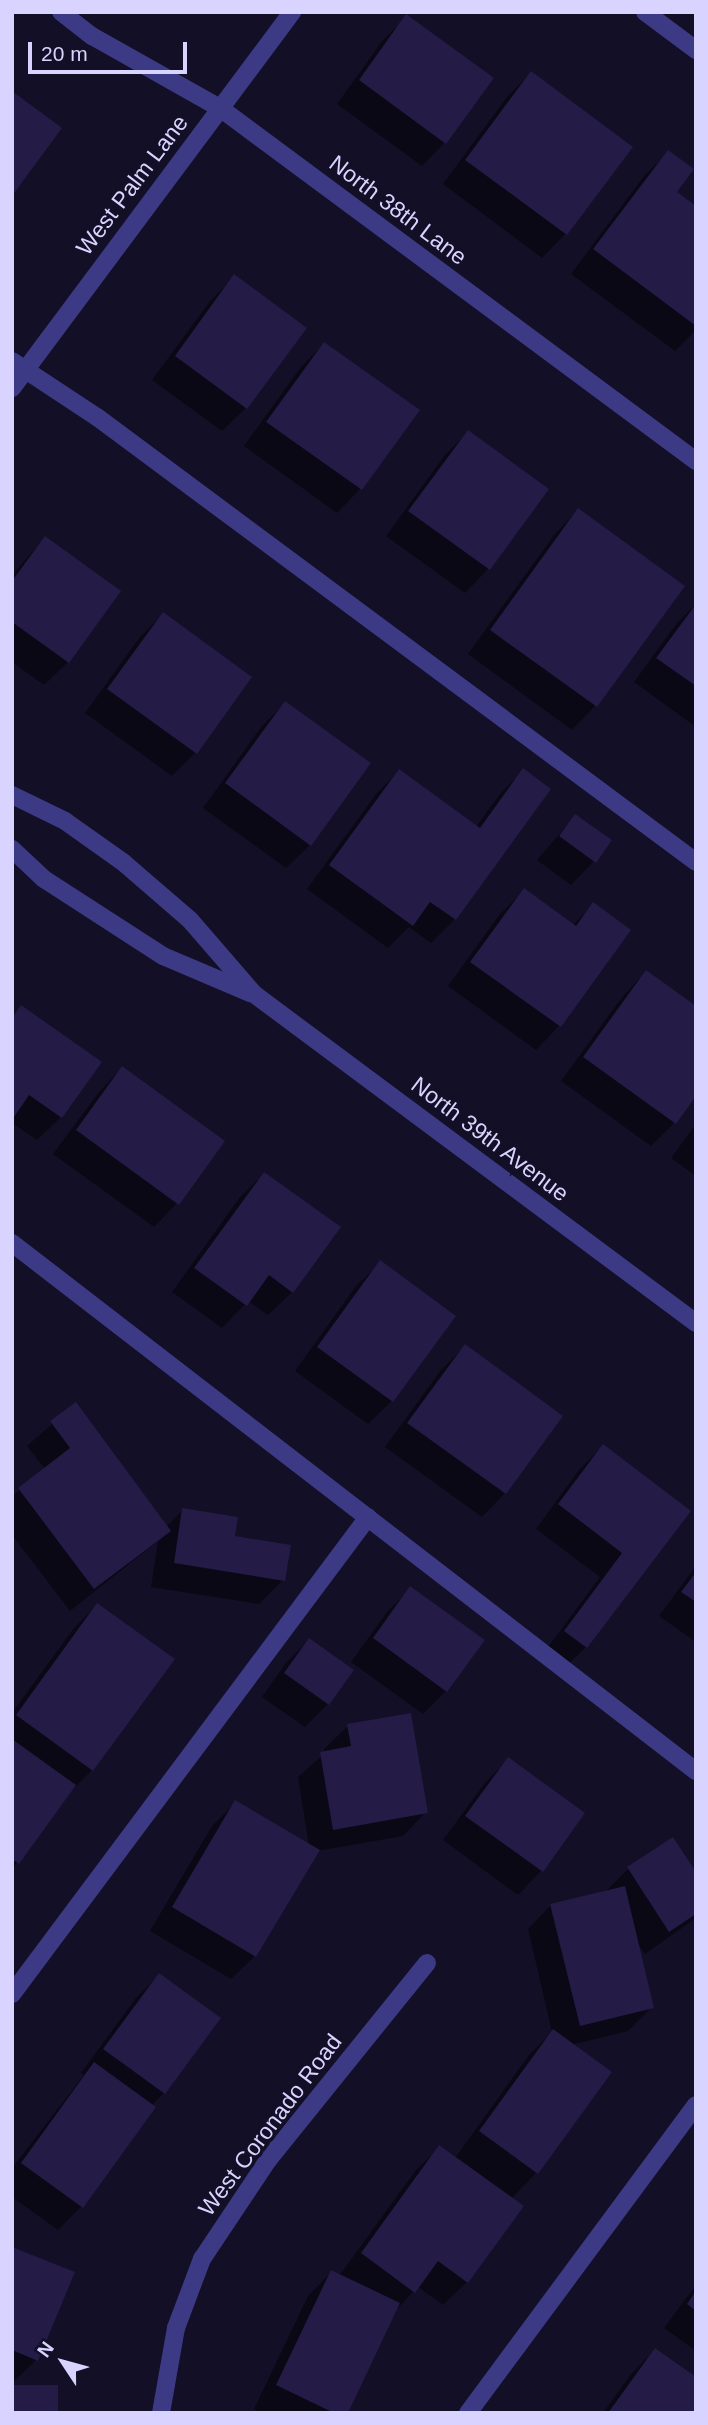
<!DOCTYPE html>
<style>
body{margin:0}
#map{position:relative;width:708px;height:2425px;overflow:hidden;background:#130f26;font-family:Helvetica,sans-serif}
div>[style]{position:absolute}
.shadow>*{inset:0;background:#0007}
.building>*{inset:0;background:#241b47}
.minor>*{height:18px;margin:-9px;padding:0 9px;transform-origin:9px;border-radius:9px;background:#3d3a85}
span{translate:-50% -50%;white-space:nowrap;text-align:center;line-height:1.15;-webkit-text-stroke:7px #130f26;paint-order:stroke}
.street-label{font-size:23px;color:#d9d4ff}
.frame{position:absolute;inset:0;border:14px solid #d9d4ff;pointer-events:none}
.north{position:absolute;left:28px;top:2327px;width:70px;height:70px;-webkit-text-stroke:5px #130f26;paint-order:stroke;rotate:306deg;font-size:19px;font-weight:700;line-height:28px;text-align:center;color:#d9d4ff}
.north::after{content:'';display:block;margin:auto;width:24px;height:32px;background:#d9d4ff;clip-path:polygon(50% 0,100% 100%,50% 72%,0 100%)}
.scale{position:absolute;left:28px;top:42px;width:159px;height:32px;box-sizing:border-box;border:4px solid #d9d4ff;border-top:0;padding-left:9px;font-size:21px;line-height:24px;white-space:nowrap;color:#d9d4ff;-webkit-text-stroke:5px #130f26;paint-order:stroke}
</style>
<div id="map">
<div class="shadow">
<div style="clip-path:polygon(407px 17px,445px 142px,422px 166px,337px 104px,383px 40px)"></div>
<div style="clip-path:polygon(531px 73px,631px 147px,565px 234px,542px 258px,443px 184px,507px 97px)"></div>
<div style="clip-path:polygon(668px 153px,674px 192px,696px 208px,696px 330px,675px 351px,571px 274px,644px 176px)"></div>
<div style="clip-path:polygon(234px 277px,246px 408px,222px 431px,152px 380px,211px 300px)"></div>
<div style="clip-path:polygon(324px 344px,417px 411px,360px 489px,337px 513px,244px 446px,301px 367px)"></div>
<div style="clip-path:polygon(468px 432px,546px 489px,488px 569px,465px 593px,386px 536px,445px 455px)"></div>
<div style="clip-path:polygon(578px 510px,683px 586px,595px 706px,572px 730px,468px 654px,555px 534px)"></div>
<div style="clip-path:polygon(45px 538px,68px 662px,44px 685px,12px 662px,12px 575px)"></div>
<div style="clip-path:polygon(696px 604px,696px 727px,634px 682px,677px 623px)"></div>
<div style="clip-path:polygon(163px 614px,195px 753px,172px 776px,85px 713px,140px 637px)"></div>
<div style="clip-path:polygon(285px 703px,310px 845px,286px 868px,203px 808px,262px 726px)"></div>
<div style="clip-path:polygon(399px 771px,476px 827px,500px 794px,523px 771px,549px 790px,455px 919px,431px 943px,409px 927px,388px 948px,307px 889px,376px 794px)"></div>
<div style="clip-path:polygon(575px 816px,594px 861px,571px 885px,537px 860px)"></div>
<div style="clip-path:polygon(524px 891px,572px 926px,593px 905px,629px 931px,559px 1026px,536px 1050px,448px 986px,500px 914px)"></div>
<div style="clip-path:polygon(646px 972px,674px 1123px,651px 1146px,561px 1081px,623px 996px)"></div>
<div style="clip-path:polygon(21px 1008px,61px 1117px,37px 1140px,12px 1123px,12px 1017px)"></div>
<div style="clip-path:polygon(122px 1068px,177px 1203px,154px 1227px,53px 1154px,99px 1092px)"></div>
<div style="clip-path:polygon(696px 1124px,696px 1176px,671px 1158px)"></div>
<div style="clip-path:polygon(264px 1174px,292px 1292px,268px 1315px,248px 1301px,222px 1328px,172px 1292px,240px 1197px)"></div>
<div style="clip-path:polygon(380px 1263px,392px 1401px,368px 1424px,295px 1371px,356px 1286px)"></div>
<div style="clip-path:polygon(465px 1346px,561px 1416px,505px 1493px,482px 1517px,385px 1447px,441px 1370px)"></div>
<div style="clip-path:polygon(75px 1404px,166px 1527px,183px 1510px,233px 1537px,283px 1580px,259px 1604px,151px 1587px,158px 1541px,70px 1611px,12px 1535px,12px 1496px,45px 1469px,27px 1446px)"></div>
<div style="clip-path:polygon(603px 1446px,688px 1511px,586px 1647px,562px 1670px,542px 1655px,600px 1577px,536px 1529px,579px 1470px)"></div>
<div style="clip-path:polygon(696px 1566px,696px 1642px,659px 1616px)"></div>
<div style="clip-path:polygon(411px 1588px,446px 1691px,423px 1714px,351px 1662px,387px 1612px)"></div>
<div style="clip-path:polygon(97px 1605px,92px 1770px,68px 1794px,12px 1869px,12px 1713px,74px 1628px)"></div>
<div style="clip-path:polygon(309px 1640px,328px 1704px,305px 1727px,262px 1697px,285px 1664px)"></div>
<div style="clip-path:polygon(348px 1726px,426px 1812px,403px 1836px,317px 1851px,255px 1956px,231px 1979px,150px 1931px,212px 1826px,235px 1803px,309px 1846px,298px 1777px,325px 1753px,324px 1749px)"></div>
<div style="clip-path:polygon(508px 1759px,583px 1814px,541px 1871px,518px 1895px,443px 1840px,485px 1783px)"></div>
<div style="clip-path:polygon(672px 1839px,696px 1875px,696px 1918px,645px 1954px,637px 1943px,652px 2007px,628px 2031px,571px 2045px,609px 2072px,536px 2173px,511px 2199px,467px 2282px,443px 2305px,418px 2287px,393px 2313px,346px 2413px,262px 2413px,254px 2409px,308px 2296px,331px 2272px,339px 2276px,416px 2170px,440px 2147px,455px 2158px,529px 2055px,552px 2032px,528px 1929px,551px 1905px,604px 1893px,628px 1869px)"></div>
<div style="clip-path:polygon(159px 1975px,164px 2093px,151px 2106px,153px 2107px,81px 2207px,58px 2230px,12px 2197px,12px 2168px,84px 2075px,81px 2073px,136px 1998px)"></div>
<div style="clip-path:polygon(12px 2248px,36px 2360px,12px 2383px)"></div>
<div style="clip-path:polygon(696px 2285px,696px 2351px,664px 2328px)"></div>
<div style="clip-path:polygon(655px 2350px,696px 2413px,603px 2413px,632px 2373px)"></div>
</div>
<div class="building">
<div style="clip-path:polygon(406px 14px,494px 78px,446px 144px,359px 80px)"></div>
<div style="clip-path:polygon(531px 71px,633px 147px,567px 235px,465px 160px)"></div>
<div style="clip-path:polygon(12px 91px,62px 128px,12px 196px)"></div>
<div style="clip-path:polygon(668px 150px,694px 169px,677px 192px,696px 206px,696px 326px,593px 249px)"></div>
<div style="clip-path:polygon(234px 274px,307px 328px,247px 409px,175px 356px)"></div>
<div style="clip-path:polygon(324px 342px,420px 410px,362px 490px,266px 422px)"></div>
<div style="clip-path:polygon(468px 430px,549px 489px,490px 570px,408px 511px)"></div>
<div style="clip-path:polygon(578px 508px,685px 586px,597px 707px,490px 630px)"></div>
<div style="clip-path:polygon(45px 536px,121px 591px,69px 663px,12px 622px,12px 581px)"></div>
<div style="clip-path:polygon(696px 604px,696px 686px,656px 658px)"></div>
<div style="clip-path:polygon(163px 612px,252px 677px,197px 754px,107px 689px)"></div>
<div style="clip-path:polygon(285px 701px,371px 763px,311px 846px,225px 783px)"></div>
<div style="clip-path:polygon(523px 768px,551px 789px,456px 920px,430px 902px,413px 926px,329px 865px,399px 769px,480px 828px)"></div>
<div style="clip-path:polygon(575px 814px,612px 840px,596px 863px,559px 836px)"></div>
<div style="clip-path:polygon(524px 888px,576px 926px,593px 902px,631px 930px,561px 1027px,470px 962px)"></div>
<div style="clip-path:polygon(646px 970px,696px 1006px,696px 1096px,676px 1124px,583px 1057px)"></div>
<div style="clip-path:polygon(21px 1005px,102px 1062px,62px 1118px,29px 1095px,12px 1120px,12px 1018px)"></div>
<div style="clip-path:polygon(122px 1066px,225px 1141px,179px 1205px,76px 1130px)"></div>
<div style="clip-path:polygon(264px 1172px,341px 1227px,293px 1293px,269px 1275px,247px 1306px,194px 1268px)"></div>
<div style="clip-path:polygon(380px 1260px,456px 1316px,393px 1402px,317px 1347px)"></div>
<div style="clip-path:polygon(465px 1344px,563px 1416px,506px 1494px,407px 1423px)"></div>
<div style="clip-path:polygon(76px 1402px,171px 1531px,94px 1589px,18px 1488px,70px 1448px,50px 1421px)"></div>
<div style="clip-path:polygon(603px 1444px,691px 1511px,587px 1648px,564px 1631px,622px 1553px,558px 1504px)"></div>
<div style="clip-path:polygon(182px 1508px,238px 1517px,235px 1536px,291px 1545px,285px 1581px,174px 1563px)"></div>
<div style="clip-path:polygon(696px 1572px,696px 1602px,681px 1592px)"></div>
<div style="clip-path:polygon(410px 1586px,485px 1640px,447px 1692px,373px 1638px)"></div>
<div style="clip-path:polygon(97px 1603px,175px 1659px,93px 1771px,16px 1715px)"></div>
<div style="clip-path:polygon(309px 1638px,354px 1670px,329px 1705px,284px 1673px)"></div>
<div style="clip-path:polygon(411px 1713px,428px 1813px,333px 1830px,320px 1752px,351px 1746px,347px 1724px)"></div>
<div style="clip-path:polygon(12px 1739px,76px 1785px,19px 1864px,12px 1859px)"></div>
<div style="clip-path:polygon(508px 1757px,585px 1813px,543px 1872px,465px 1816px)"></div>
<div style="clip-path:polygon(235px 1800px,320px 1850px,256px 1957px,172px 1907px)"></div>
<div style="clip-path:polygon(673px 1837px,696px 1872px,696px 1914px,669px 1932px,627px 1867px)"></div>
<div style="clip-path:polygon(625px 1886px,654px 2008px,580px 2026px,550px 1904px)"></div>
<div style="clip-path:polygon(159px 1973px,221px 2018px,165px 2094px,103px 2049px)"></div>
<div style="clip-path:polygon(553px 2029px,612px 2072px,538px 2174px,479px 2131px)"></div>
<div style="clip-path:polygon(94px 2062px,156px 2107px,83px 2208px,21px 2163px)"></div>
<div style="clip-path:polygon(439px 2145px,524px 2206px,468px 2283px,438px 2261px,415px 2293px,361px 2253px)"></div>
<div style="clip-path:polygon(12px 2247px,75px 2272px,38px 2361px,12px 2350px)"></div>
<div style="clip-path:polygon(331px 2270px,400px 2303px,348px 2413px,334px 2413px,276px 2385px)"></div>
<div style="clip-path:polygon(696px 2291px,696px 2311px,687px 2304px)"></div>
<div style="clip-path:polygon(655px 2348px,696px 2377px,696px 2413px,608px 2413px)"></div>
<div style="clip-path:polygon(12px 2385px,58px 2385px,58px 2413px,12px 2413px)"></div>
</div>
<div class="minor">
<div style="left:61px;top:12px;width:39px;rotate:38deg"></div>
<div style="left:92px;top:36px;width:147px;rotate:29.4deg"></div>
<div style="left:220px;top:108px;width:593px;rotate:36.56deg"></div>
<div style="left:645px;top:12px;width:64px;rotate:36.7deg"></div>
<div style="left:12px;top:361px;width:102px;rotate:33.4deg"></div>
<div style="left:97px;top:417px;width:746px;rotate:36.61deg"></div>
<div style="left:12px;top:388px;width:469px;rotate:-53.3deg"></div>
<div style="left:12px;top:795px;width:59px;rotate:26.1deg"></div>
<div style="left:65px;top:821px;width:72px;rotate:35.4deg"></div>
<div style="left:124px;top:863px;width:87px;rotate:40.8deg"></div>
<div style="left:190px;top:920px;width:98px;rotate:49.1deg"></div>
<div style="left:254px;top:994px;width:551px;rotate:36.66deg"></div>
<div style="left:12px;top:849px;width:44px;rotate:43.2deg"></div>
<div style="left:44px;top:879px;width:142px;rotate:32.9deg"></div>
<div style="left:163px;top:956px;width:95px;rotate:23deg"></div>
<div style="left:12px;top:1243px;width:864px;rotate:37.67deg"></div>
<div style="left:12px;top:1994px;width:595px;rotate:-53.26deg"></div>
<div style="left:161px;top:2413px;width:86px;rotate:-80deg"></div>
<div style="left:176px;top:2328px;width:74px;rotate:-69.4deg"></div>
<div style="left:202px;top:2259px;width:119px;rotate:-56.3deg"></div>
<div style="left:268px;top:2160px;width:253px;rotate:-51.1deg"></div>
<div style="left:468px;top:2413px;width:383px;rotate:-53.5deg"></div>
</div>
<div class="street-label">
<span style="left:132px;top:185px;rotate:-53deg">West Palm Lane</span>
<span style="left:398px;top:210px;rotate:37deg">North 38th Lane</span>
<span style="left:490px;top:1139px;rotate:37deg">North 39th Avenue</span>
<span style="left:270px;top:2125px;rotate:-53deg">West Coronado Road</span>
</div>
<div class="frame"></div>
<div class="north">N</div>
<div class="scale">20 m</div>
</div>
